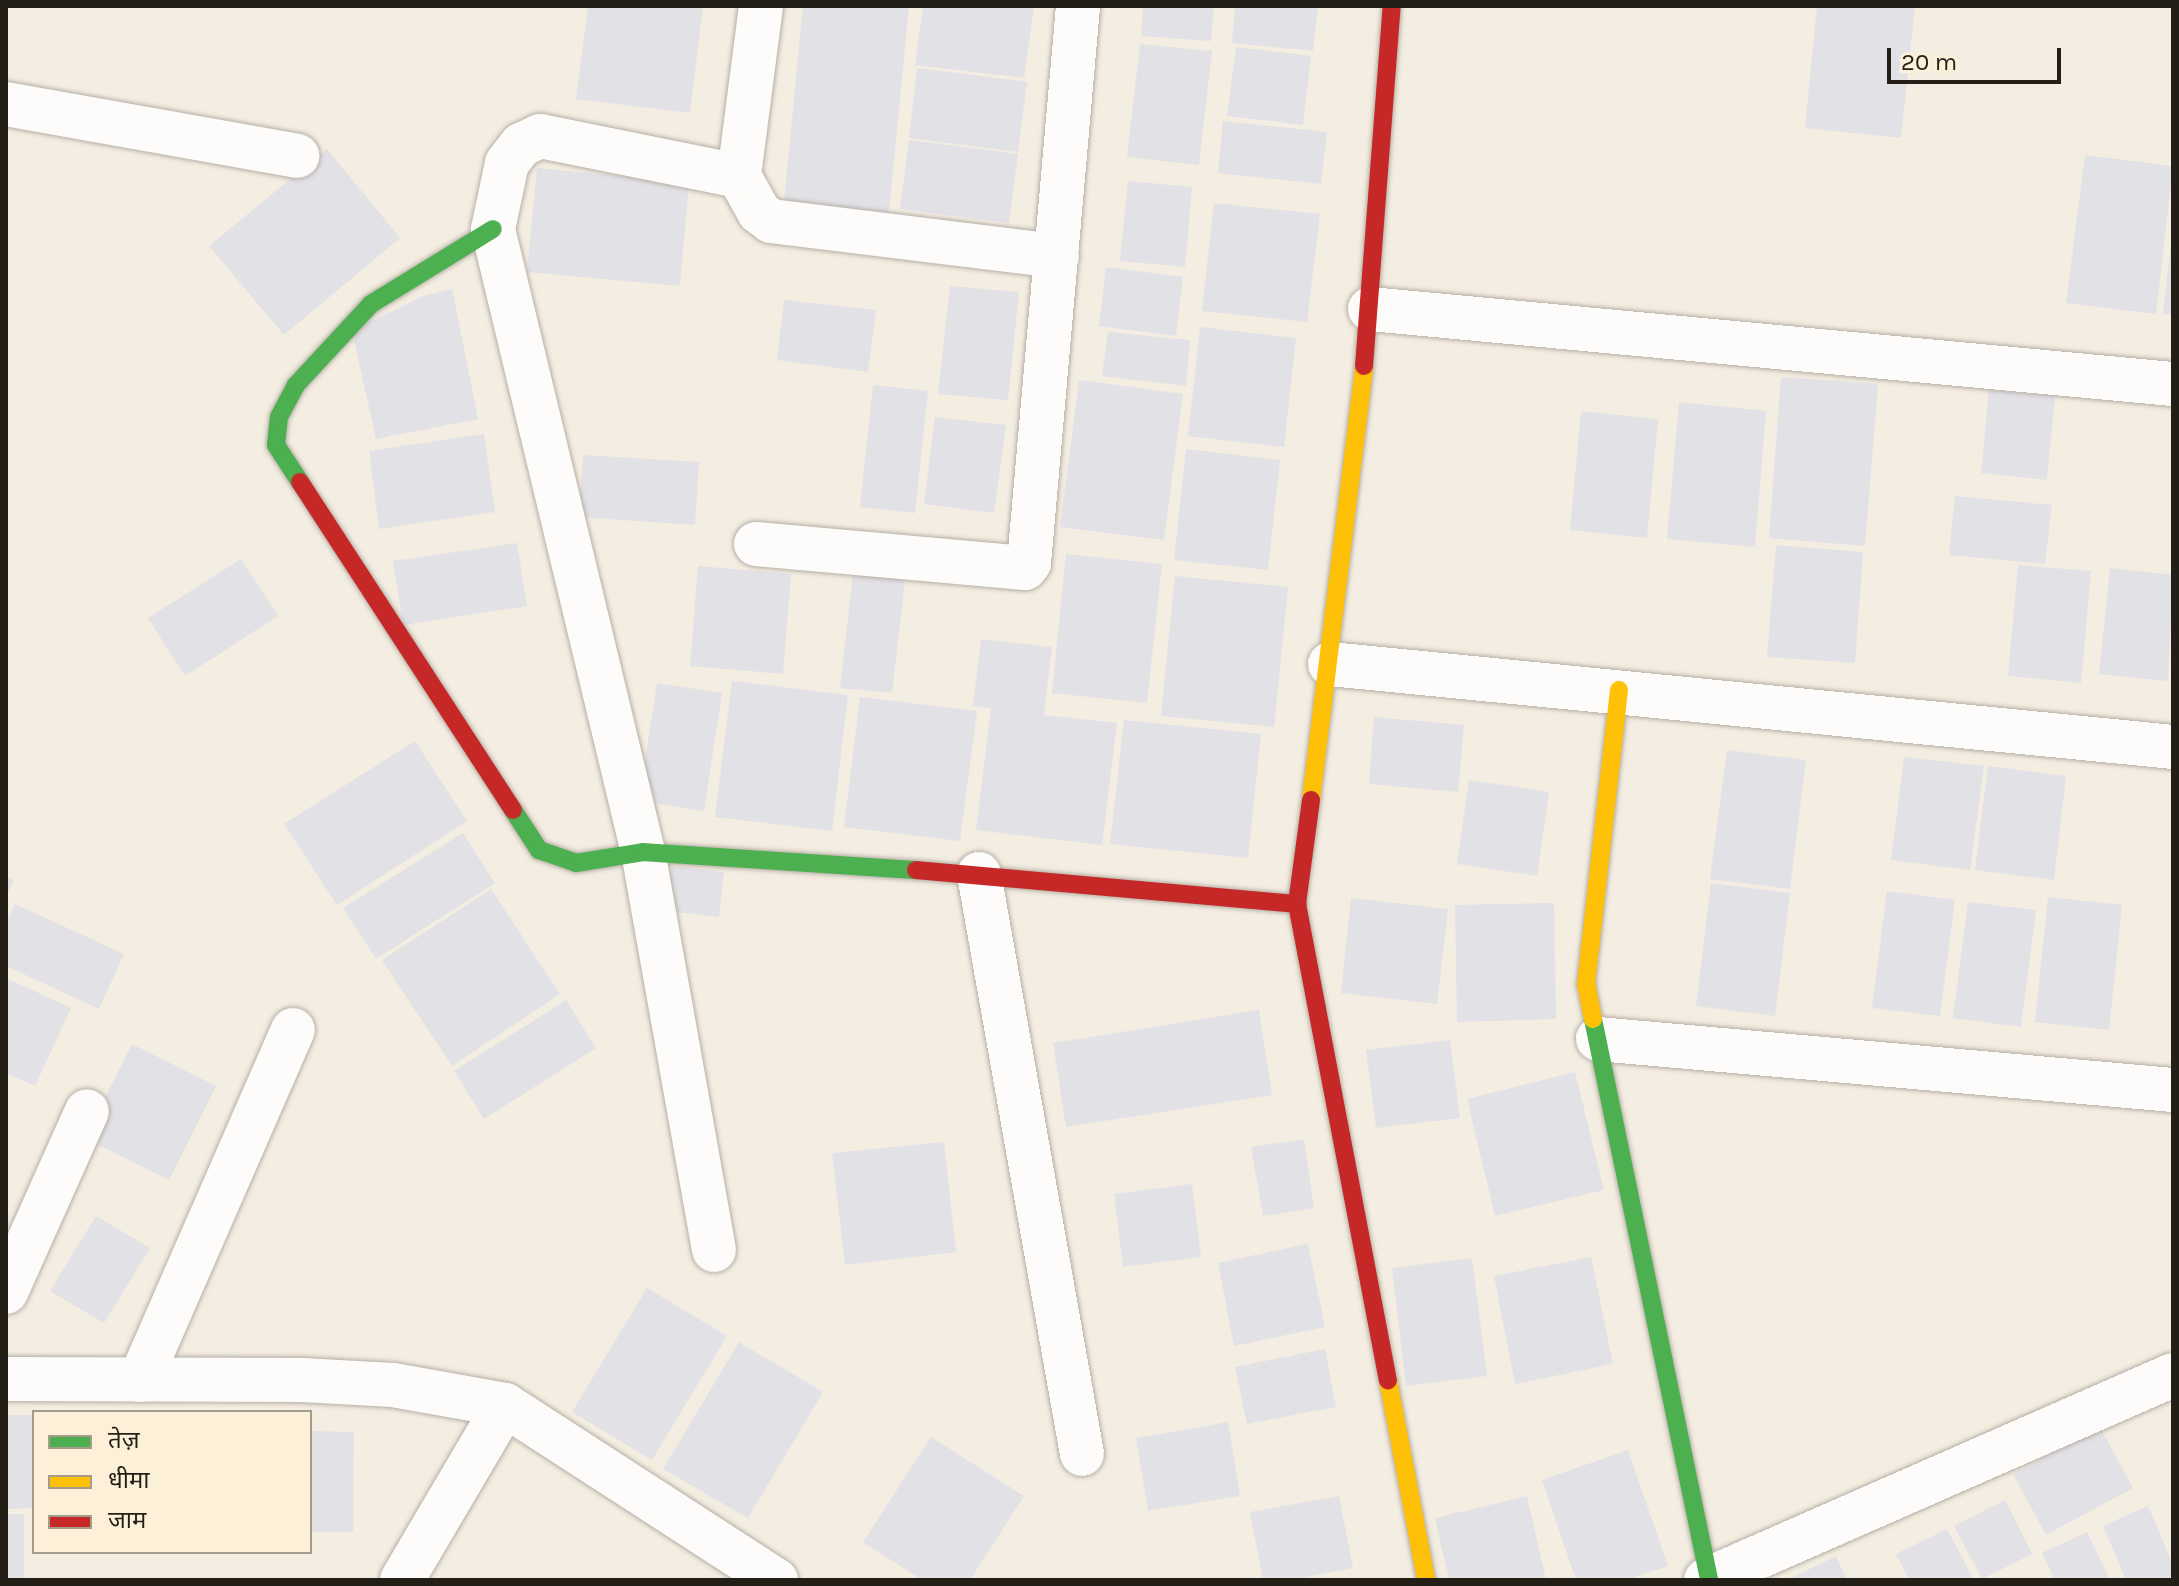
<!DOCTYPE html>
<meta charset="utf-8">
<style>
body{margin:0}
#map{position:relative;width:2179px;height:1586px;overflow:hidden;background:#f4ede1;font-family:Karla,"Noto Sans Devanagari",sans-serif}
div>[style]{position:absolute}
.building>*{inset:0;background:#e2e1e6}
.roads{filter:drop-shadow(0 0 2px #b5afa6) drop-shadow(0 0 2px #b5afa6)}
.street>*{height:44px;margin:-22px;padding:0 22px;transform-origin:22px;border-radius:22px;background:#fdfcfa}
.fast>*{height:18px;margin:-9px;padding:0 9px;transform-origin:9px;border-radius:9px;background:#4caf50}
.slow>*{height:18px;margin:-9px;padding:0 9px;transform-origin:9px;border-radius:9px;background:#ffc107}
.jam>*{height:18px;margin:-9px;padding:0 9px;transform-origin:9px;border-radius:9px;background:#c62828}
span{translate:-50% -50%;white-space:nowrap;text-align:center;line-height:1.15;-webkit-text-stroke:6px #fcf0d9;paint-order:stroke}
.frame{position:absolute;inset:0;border:8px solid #231e16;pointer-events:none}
.legend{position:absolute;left:32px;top:1410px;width:280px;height:144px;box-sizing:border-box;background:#fcf0d9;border:2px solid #a59c8b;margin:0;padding:10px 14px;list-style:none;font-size:24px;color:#231e16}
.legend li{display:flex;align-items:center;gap:16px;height:40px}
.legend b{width:40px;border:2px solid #a59c8b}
.scale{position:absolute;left:1887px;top:48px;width:174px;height:36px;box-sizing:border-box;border:4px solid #231e16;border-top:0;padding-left:10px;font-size:24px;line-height:28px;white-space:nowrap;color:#231e16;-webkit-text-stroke:6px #fcf0d9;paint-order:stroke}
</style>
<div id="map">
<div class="building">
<div style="clip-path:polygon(588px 6px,703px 6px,690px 113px,576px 99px)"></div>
<div style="clip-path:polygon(803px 6px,909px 6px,889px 212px,784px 202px)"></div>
<div style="clip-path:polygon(923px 6px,1034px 7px,1024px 78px,915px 65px)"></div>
<div style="clip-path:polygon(1143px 6px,1214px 6px,1211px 41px,1141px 36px)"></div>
<div style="clip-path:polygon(1235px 6px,1318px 6px,1313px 51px,1232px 43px)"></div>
<div style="clip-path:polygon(1817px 6px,1915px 6px,1901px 138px,1805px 128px)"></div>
<div style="clip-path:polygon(1140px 44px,1212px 51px,1199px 165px,1127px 157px)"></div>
<div style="clip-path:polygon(1236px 47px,1311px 56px,1303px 125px,1227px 116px)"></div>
<div style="clip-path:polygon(917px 68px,1027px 82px,1018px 152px,909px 138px)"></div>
<div style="clip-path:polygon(1223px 121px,1327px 132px,1321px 184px,1218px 173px)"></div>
<div style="clip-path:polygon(909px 140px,1018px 154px,1009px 223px,900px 209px)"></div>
<div style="clip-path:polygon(327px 149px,400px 238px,284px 335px,209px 246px)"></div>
<div style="clip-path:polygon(2085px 155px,2173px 166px,2156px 314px,2066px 303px)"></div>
<div style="clip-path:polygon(537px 168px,689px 183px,680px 286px,527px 272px)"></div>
<div style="clip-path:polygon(1128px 181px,1192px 187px,1185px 267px,1120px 261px)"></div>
<div style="clip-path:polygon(1214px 203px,1320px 214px,1307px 322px,1202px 311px)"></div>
<div style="clip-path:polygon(2171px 243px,2173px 243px,2173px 315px,2163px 314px)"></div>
<div style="clip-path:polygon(1106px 267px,1183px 277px,1176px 336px,1099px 326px)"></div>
<div style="clip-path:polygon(950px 286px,1019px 292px,1008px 400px,938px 394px)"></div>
<div style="clip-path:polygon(452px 289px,478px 419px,376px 439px,352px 331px,423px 296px)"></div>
<div style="clip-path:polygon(784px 300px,876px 310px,868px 372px,777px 360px)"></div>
<div style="clip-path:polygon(1200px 327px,1296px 338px,1284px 447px,1188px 436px)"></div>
<div style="clip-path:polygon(1108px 332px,1190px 340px,1186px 386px,1102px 376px)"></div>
<div style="clip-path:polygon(1781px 377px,1878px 384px,1865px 546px,1769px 538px)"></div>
<div style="clip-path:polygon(1079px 380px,1183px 394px,1164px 540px,1060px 527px)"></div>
<div style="clip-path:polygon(873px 385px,928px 391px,915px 513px,860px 507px)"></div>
<div style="clip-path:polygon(1989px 390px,2055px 396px,2047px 480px,1981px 473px)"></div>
<div style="clip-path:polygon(1679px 402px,1766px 411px,1755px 547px,1667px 539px)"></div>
<div style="clip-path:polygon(1581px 411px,1658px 419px,1647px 538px,1570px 530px)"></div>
<div style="clip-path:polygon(935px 417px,1006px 425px,994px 513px,924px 504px)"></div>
<div style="clip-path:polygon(484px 434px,495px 512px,379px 529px,369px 451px)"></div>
<div style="clip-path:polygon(1186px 449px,1280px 460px,1268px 570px,1174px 560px)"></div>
<div style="clip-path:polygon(583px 455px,699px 462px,695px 525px,579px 517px)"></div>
<div style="clip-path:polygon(1955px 496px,2052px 505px,2045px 564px,1949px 555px)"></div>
<div style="clip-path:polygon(517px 543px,527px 606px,403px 625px,393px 561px)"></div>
<div style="clip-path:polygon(1776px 545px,1863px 552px,1855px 663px,1767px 657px)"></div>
<div style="clip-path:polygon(1066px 554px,1162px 564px,1147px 703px,1052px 693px)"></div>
<div style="clip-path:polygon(855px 556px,907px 563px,892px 693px,840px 688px)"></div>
<div style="clip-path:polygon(241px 559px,278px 616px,185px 676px,148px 618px)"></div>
<div style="clip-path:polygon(2018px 565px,2091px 571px,2081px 683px,2008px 676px)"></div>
<div style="clip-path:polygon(698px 566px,791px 574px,783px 674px,690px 666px)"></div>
<div style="clip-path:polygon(2110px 568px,2173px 575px,2168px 681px,2099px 674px)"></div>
<div style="clip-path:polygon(1175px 576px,1288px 587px,1274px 727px,1161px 716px)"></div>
<div style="clip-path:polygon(981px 639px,1052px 647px,1044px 715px,1117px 723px,1102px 845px,976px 830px,991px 708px,973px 706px)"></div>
<div style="clip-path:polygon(732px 681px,848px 695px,832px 831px,715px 817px)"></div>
<div style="clip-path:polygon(657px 683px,722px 693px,704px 811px,639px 801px)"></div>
<div style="clip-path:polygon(860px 697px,977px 711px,960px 841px,844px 827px)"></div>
<div style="clip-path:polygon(1374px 717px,1464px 725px,1458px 792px,1369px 784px)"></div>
<div style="clip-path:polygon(1124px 720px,1261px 734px,1248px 858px,1110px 844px)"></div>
<div style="clip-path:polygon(415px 741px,467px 821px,337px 905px,284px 824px)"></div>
<div style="clip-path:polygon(1727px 750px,1806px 760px,1790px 889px,1710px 879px)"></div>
<div style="clip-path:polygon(1904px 757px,1984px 766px,1970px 870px,1891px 860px)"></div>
<div style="clip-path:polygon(1988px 766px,2066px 776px,2054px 880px,1975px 870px)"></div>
<div style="clip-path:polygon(1469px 780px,1549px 792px,1537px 876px,1457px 864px)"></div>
<div style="clip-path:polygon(463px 833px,495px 883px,376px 959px,343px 908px)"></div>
<div style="clip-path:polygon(672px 866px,724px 872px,719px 917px,667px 911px)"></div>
<div style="clip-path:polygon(6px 876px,14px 880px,6px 896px)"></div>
<div style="clip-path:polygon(1711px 883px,1790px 893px,1775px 1016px,1696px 1006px)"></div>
<div style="clip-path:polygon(491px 889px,560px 994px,452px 1066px,382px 960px)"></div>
<div style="clip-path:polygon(1887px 891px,1955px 900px,1940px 1016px,1872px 1008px)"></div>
<div style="clip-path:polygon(2048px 897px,2122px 905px,2109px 1030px,2035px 1022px)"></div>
<div style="clip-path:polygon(1351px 898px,1448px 909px,1437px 1004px,1341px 993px)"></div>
<div style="clip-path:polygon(1968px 902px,2036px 910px,2021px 1027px,1953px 1018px)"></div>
<div style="clip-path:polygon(1554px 903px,1556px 1019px,1457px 1022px,1455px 905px)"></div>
<div style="clip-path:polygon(15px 904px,124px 954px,99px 1009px,6px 966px,6px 923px)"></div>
<div style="clip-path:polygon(6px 978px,71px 1008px,35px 1086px,6px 1073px)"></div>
<div style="clip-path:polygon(566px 1000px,596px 1048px,484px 1119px,454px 1071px)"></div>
<div style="clip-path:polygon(1259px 1010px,1272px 1095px,1066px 1127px,1053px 1043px)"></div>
<div style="clip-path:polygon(1450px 1040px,1460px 1118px,1376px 1128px,1366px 1050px)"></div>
<div style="clip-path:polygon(132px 1044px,216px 1086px,169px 1180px,85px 1138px)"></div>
<div style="clip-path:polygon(1575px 1072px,1604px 1190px,1495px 1216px,1467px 1099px)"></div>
<div style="clip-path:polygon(1304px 1139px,1314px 1208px,1263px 1216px,1251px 1147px)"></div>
<div style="clip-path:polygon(944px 1142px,956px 1252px,845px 1265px,832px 1153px)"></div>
<div style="clip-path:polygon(1192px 1184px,1201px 1257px,1123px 1267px,1114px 1194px)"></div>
<div style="clip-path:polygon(96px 1216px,150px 1248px,104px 1323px,50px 1291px)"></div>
<div style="clip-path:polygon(1308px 1244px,1325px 1327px,1234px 1346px,1218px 1263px)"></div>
<div style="clip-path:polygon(1591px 1257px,1613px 1364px,1515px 1384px,1494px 1276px)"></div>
<div style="clip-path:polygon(1472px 1258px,1487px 1376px,1406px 1386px,1392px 1268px)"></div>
<div style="clip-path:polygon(647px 1288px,727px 1336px,652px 1460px,572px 1412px)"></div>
<div style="clip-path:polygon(739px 1342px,823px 1392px,748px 1518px,663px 1469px)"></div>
<div style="clip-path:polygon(1325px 1349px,1336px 1407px,1247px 1424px,1235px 1367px)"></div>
<div style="clip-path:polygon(6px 1415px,34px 1415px,34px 1508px,6px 1509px)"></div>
<div style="clip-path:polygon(1228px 1422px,1240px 1496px,1148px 1511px,1136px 1438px)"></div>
<div style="clip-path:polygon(2100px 1427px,2133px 1488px,2046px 1535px,2013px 1474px)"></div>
<div style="clip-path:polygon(310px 1431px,354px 1432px,353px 1532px,310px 1532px)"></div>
<div style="clip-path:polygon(931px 1437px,1024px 1496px,970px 1580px,922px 1580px,863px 1542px)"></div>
<div style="clip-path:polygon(1628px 1450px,1668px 1566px,1626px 1580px,1576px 1580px,1542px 1480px)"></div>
<div style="clip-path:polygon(1339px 1496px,1353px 1568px,1292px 1580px,1263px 1580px,1250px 1512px)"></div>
<div style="clip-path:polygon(1527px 1496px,1546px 1580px,1449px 1580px,1435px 1518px)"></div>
<div style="clip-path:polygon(2005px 1500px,2032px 1554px,1982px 1579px,1954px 1526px)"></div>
<div style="clip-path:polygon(2148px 1506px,2173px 1565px,2173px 1580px,2126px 1580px,2103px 1526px)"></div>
<div style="clip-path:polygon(6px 1514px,24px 1514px,24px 1580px,6px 1580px)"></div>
<div style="clip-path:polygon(1947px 1529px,1974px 1580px,1909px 1580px,1896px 1554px)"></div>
<div style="clip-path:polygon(2087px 1532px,2110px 1580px,2055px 1580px,2042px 1553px)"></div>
<div style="clip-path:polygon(1836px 1556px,1847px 1580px,1787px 1580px)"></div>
</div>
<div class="roads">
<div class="street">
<div style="left:761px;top:6px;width:171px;rotate:97.4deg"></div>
<div style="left:739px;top:176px;width:41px;rotate:60.9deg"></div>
<div style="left:759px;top:212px;width:15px;rotate:37deg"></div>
<div style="left:771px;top:221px;width:288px;rotate:7deg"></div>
<div style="left:6px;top:104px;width:296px;rotate:10.1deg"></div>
<div style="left:1370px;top:309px;width:806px;rotate:5.34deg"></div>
<div style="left:756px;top:544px;width:270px;rotate:5.1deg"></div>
<div style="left:1025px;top:568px;width:6px;rotate:-51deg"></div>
<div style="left:1029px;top:563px;width:559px;rotate:-84.97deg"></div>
<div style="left:1330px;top:664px;width:847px;rotate:5.62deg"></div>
<div style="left:979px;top:874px;width:589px;rotate:79.93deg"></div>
<div style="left:1598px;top:1039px;width:577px;rotate:5.07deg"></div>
<div style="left:714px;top:1250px;width:404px;rotate:-100.1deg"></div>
<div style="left:643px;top:852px;width:641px;rotate:-103.54deg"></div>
<div style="left:493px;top:229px;width:67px;rotate:-78deg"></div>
<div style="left:507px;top:163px;width:23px;rotate:-52deg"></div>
<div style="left:521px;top:145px;width:21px;rotate:-25deg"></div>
<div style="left:540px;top:136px;width:203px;rotate:11.4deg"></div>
<div style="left:6px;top:1292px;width:198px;rotate:-65.9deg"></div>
<div style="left:6px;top:1379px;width:296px;rotate:0.2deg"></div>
<div style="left:302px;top:1380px;width:91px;rotate:3.1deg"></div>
<div style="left:393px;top:1385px;width:114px;rotate:10.1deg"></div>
<div style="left:505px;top:1405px;width:323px;rotate:32.9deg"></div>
<div style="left:140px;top:1380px;width:382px;rotate:-66.4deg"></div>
<div style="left:402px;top:1580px;width:203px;rotate:-59.5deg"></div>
<div style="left:1706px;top:1580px;width:510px;rotate:-23.7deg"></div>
</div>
<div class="fast">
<div style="left:300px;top:482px;width:44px;rotate:-123deg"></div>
<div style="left:276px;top:445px;width:28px;rotate:-84deg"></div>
<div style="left:279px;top:417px;width:36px;rotate:-62deg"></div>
<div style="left:296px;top:385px;width:110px;rotate:-47.2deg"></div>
<div style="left:371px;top:304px;width:143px;rotate:-31.6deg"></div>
<div style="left:513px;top:810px;width:48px;rotate:57deg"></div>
<div style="left:539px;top:850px;width:39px;rotate:19deg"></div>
<div style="left:576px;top:863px;width:68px;rotate:-9.3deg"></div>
<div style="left:643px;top:852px;width:274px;rotate:3.8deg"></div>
<div style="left:1593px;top:1019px;width:572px;rotate:78.3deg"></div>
</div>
<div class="slow">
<div style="left:1311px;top:800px;width:437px;rotate:-83deg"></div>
<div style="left:1593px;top:1019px;width:36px;rotate:-101deg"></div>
<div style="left:1586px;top:984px;width:296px;rotate:-83.6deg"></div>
<div style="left:1388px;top:1380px;width:204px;rotate:79.2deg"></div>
</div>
<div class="jam">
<div style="left:1364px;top:366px;width:361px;rotate:-85.6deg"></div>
<div style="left:300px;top:482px;width:391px;rotate:57deg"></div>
<div style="left:1311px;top:800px;width:105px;rotate:97.7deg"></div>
<div style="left:1297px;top:904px;width:485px;rotate:79.2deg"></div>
<div style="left:916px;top:870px;width:383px;rotate:5.1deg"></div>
</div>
</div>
<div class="frame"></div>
<ul class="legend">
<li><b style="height:10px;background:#4caf50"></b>तेज़</li>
<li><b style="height:10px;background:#ffc107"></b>धीमा</li>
<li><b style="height:10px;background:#c62828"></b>जाम</li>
</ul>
<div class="scale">20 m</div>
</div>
